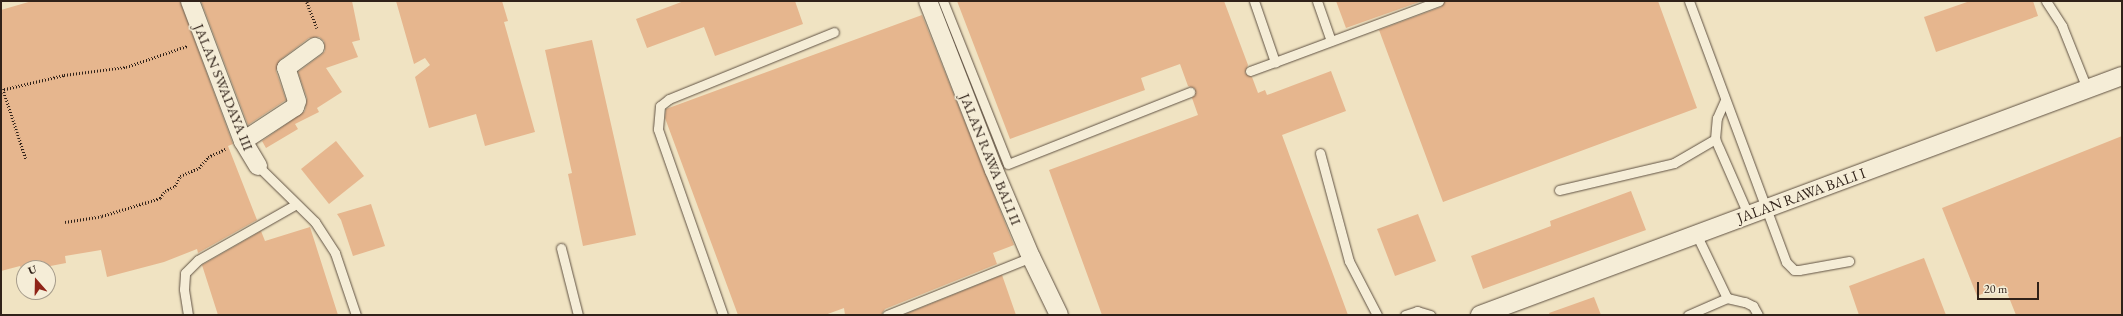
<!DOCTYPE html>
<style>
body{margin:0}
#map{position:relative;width:2123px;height:316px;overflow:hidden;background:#f0e3c2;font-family:"EB Garamond",serif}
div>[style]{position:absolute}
.building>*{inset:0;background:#e6b68e}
.path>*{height:2.5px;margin-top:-1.25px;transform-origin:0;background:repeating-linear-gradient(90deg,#302219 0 1px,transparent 0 3px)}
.roads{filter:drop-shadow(0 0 1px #605243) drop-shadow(0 0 1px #605243)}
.service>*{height:9px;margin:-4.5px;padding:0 4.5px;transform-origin:4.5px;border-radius:4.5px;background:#f5edd7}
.minor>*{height:18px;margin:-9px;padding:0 9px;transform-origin:9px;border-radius:9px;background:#f5edd7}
span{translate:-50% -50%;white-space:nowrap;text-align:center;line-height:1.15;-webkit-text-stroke:3.5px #f5edd7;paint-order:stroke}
.street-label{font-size:15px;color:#302219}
.frame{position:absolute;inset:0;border:2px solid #302219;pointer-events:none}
.north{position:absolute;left:16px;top:260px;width:40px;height:40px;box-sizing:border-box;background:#f5edd7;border:1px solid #a69c8b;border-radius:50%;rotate:340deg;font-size:11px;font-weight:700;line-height:16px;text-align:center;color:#302219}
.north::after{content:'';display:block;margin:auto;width:14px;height:18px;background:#8f2418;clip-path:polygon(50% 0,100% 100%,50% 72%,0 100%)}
.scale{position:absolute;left:1977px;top:282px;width:62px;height:18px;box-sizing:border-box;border:2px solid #302219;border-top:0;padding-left:5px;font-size:12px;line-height:14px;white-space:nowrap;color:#302219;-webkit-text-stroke:3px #f5edd7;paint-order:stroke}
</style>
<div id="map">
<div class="building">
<div style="clip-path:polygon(32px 1px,180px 1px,233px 144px,228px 146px,257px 220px,198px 253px,197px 249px,164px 262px,107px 277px,101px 250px,65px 256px,66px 263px,40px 268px,21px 268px,20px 266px,1px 271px,1px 10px)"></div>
<div style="clip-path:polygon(201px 1px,352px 1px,360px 40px,352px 42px,358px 57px,326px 68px,342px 92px,317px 108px,319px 112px,295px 124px,298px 129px,266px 148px,262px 141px,305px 111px,307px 98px,298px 72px,321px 55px,325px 51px,324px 41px,319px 37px,309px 38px,280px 60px,276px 71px,286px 100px,248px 125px)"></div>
<div style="clip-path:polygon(396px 1px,502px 1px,508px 21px,504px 22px,535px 132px,485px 146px,476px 114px,429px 128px,415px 77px,430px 65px,425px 58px,414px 64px)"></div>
<div style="clip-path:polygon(684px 1px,795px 1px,803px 24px,715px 56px,704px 27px,647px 48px,636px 19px)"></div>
<div style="clip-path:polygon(957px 1px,1224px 1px,1248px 65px,1245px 73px,1252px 77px,1258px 93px,1265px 90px,1267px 95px,1331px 71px,1346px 111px,1282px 135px,1348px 315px,1102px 315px,1049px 170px,1198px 115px,1192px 98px,1195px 89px,1188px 86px,1180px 64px,1141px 78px,1145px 90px,1010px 139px)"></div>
<div style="clip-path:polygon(1336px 1px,1422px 1px,1346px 28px)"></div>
<div style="clip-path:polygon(1445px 1px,1658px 1px,1697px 108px,1443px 202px,1379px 30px,1441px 7px)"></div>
<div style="clip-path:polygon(1970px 1px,2033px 1px,2038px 16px,1936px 52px,1924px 17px)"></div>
<div style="clip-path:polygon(922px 15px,1014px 245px,993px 253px,997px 264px,885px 309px,881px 315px,845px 315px,844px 308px,825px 315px,738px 315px,665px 118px,666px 109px)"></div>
<div style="clip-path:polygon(592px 40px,636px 235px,583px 246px,568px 174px,572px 173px,545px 50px)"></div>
<div style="clip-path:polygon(2122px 136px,2122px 315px,2016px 315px,2004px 285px,1977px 296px,1942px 208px)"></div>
<div style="clip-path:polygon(336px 141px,364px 176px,329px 204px,301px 169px)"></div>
<div style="clip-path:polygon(1631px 191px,1646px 230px,1483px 289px,1471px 256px,1551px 226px,1550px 221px)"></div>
<div style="clip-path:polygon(371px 204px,385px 246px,353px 256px,341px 220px,337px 214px)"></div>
<div style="clip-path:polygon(1418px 214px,1436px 261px,1395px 276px,1377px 229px)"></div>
<div style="clip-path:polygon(310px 227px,338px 315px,218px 315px,202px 265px,261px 231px,265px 241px)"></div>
<div style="clip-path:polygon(1924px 258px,1946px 315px,1859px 315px,1849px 286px)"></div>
<div style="clip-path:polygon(1002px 275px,1016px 315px,903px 315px)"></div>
<div style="clip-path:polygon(1594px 297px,1601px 315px,1550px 315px,1549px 313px)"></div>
</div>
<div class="path">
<div style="left:307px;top:2px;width:28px;rotate:69deg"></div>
<div style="left:3px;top:89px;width:74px;rotate:71.8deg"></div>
<div style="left:1px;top:90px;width:65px;rotate:-13.4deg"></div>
<div style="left:64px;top:75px;width:63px;rotate:-7.4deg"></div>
<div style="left:126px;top:67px;width:65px;rotate:-19deg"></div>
<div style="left:65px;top:222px;width:37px;rotate:-9deg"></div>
<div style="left:102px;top:216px;width:61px;rotate:-17.2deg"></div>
<div style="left:160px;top:198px;width:9px;rotate:-54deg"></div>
<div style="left:165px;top:191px;width:11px;rotate:-27deg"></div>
<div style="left:175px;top:186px;width:11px;rotate:-63deg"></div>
<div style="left:180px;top:176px;width:21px;rotate:-23deg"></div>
<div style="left:199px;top:168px;width:14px;rotate:-51deg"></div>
<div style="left:208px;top:157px;width:19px;rotate:-25deg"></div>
</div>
<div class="roads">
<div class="service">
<div style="left:943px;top:1px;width:175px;rotate:68.3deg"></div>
<div style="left:1008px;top:164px;width:196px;rotate:-21.6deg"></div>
<div style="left:1254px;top:1px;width:65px;rotate:71deg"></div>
<div style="left:1275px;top:62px;width:175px;rotate:-20.4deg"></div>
<div style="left:1317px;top:1px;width:42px;rotate:70.7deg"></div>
<div style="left:1689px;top:1px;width:278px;rotate:69.6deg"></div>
<div style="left:1786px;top:262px;width:11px;rotate:45deg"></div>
<div style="left:1794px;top:270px;width:5px"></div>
<div style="left:1799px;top:270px;width:51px;rotate:-10.2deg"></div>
<div style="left:2046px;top:1px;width:30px;rotate:57deg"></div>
<div style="left:2062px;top:26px;width:70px;rotate:68.2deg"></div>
<div style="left:1250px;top:71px;width:27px;rotate:-20deg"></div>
<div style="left:1715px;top:139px;width:21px;rotate:-85deg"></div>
<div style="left:1717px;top:118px;width:20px;rotate:-66deg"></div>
<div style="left:1320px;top:153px;width:112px;rotate:75deg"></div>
<div style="left:1349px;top:261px;width:61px;rotate:62.6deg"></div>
<div style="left:258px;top:166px;width:80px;rotate:44.5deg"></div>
<div style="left:315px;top:222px;width:37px;rotate:57deg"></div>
<div style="left:335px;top:253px;width:65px;rotate:71.3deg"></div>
<div style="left:1559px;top:190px;width:118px;rotate:-13.2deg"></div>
<div style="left:1674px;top:163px;width:48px;rotate:-30.3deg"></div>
<div style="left:1715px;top:139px;width:82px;rotate:66.3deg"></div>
<div style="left:561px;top:248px;width:69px;rotate:75.8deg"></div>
<div style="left:1727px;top:298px;width:18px;rotate:13deg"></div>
<div style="left:1745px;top:302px;width:9px;rotate:27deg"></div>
<div style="left:1753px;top:306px;width:10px;rotate:61deg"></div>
<div style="left:188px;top:315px;width:26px;rotate:-99deg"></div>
<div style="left:184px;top:289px;width:16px;rotate:-86deg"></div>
<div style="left:185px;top:273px;width:18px;rotate:-45deg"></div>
<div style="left:198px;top:260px;width:112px;rotate:-29.6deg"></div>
<div style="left:723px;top:315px;width:197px;rotate:-109.3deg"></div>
<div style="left:658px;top:129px;width:23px;rotate:-85deg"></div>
<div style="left:660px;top:106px;width:11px;rotate:-38deg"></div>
<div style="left:669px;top:99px;width:178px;rotate:-22.1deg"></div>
<div style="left:887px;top:315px;width:155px;rotate:-21.9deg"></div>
<div style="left:1405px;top:315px;width:13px;rotate:-18deg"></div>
<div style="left:1417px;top:311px;width:14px;rotate:17deg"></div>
<div style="left:1688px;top:315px;width:43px;rotate:-23.6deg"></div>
<div style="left:1727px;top:298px;width:71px;rotate:-115.8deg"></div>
</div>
<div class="minor">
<div style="left:190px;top:1px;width:150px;rotate:69.3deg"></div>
<div style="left:243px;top:141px;width:29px;rotate:59deg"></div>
<div style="left:928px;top:1px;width:181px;rotate:68.7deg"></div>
<div style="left:994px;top:170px;width:95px;rotate:67deg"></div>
<div style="left:1031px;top:257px;width:64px;rotate:64.2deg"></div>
<div style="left:243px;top:141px;width:62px;rotate:-33.2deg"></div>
<div style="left:295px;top:107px;width:6px;rotate:-72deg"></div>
<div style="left:297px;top:101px;width:35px;rotate:-108deg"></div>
<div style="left:286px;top:68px;width:36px;rotate:-36deg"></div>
<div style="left:1480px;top:315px;width:685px;rotate:-20.42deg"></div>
</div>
</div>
<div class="street-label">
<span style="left:224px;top:87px;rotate:68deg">JALAN SWADAYA III</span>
<span style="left:991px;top:159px;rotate:68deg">JALAN RAWA BALI II</span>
<span style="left:1801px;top:195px;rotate:-20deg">JALAN RAWA BALI I</span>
</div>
<div class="frame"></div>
<div class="north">U</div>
<div class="scale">20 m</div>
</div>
